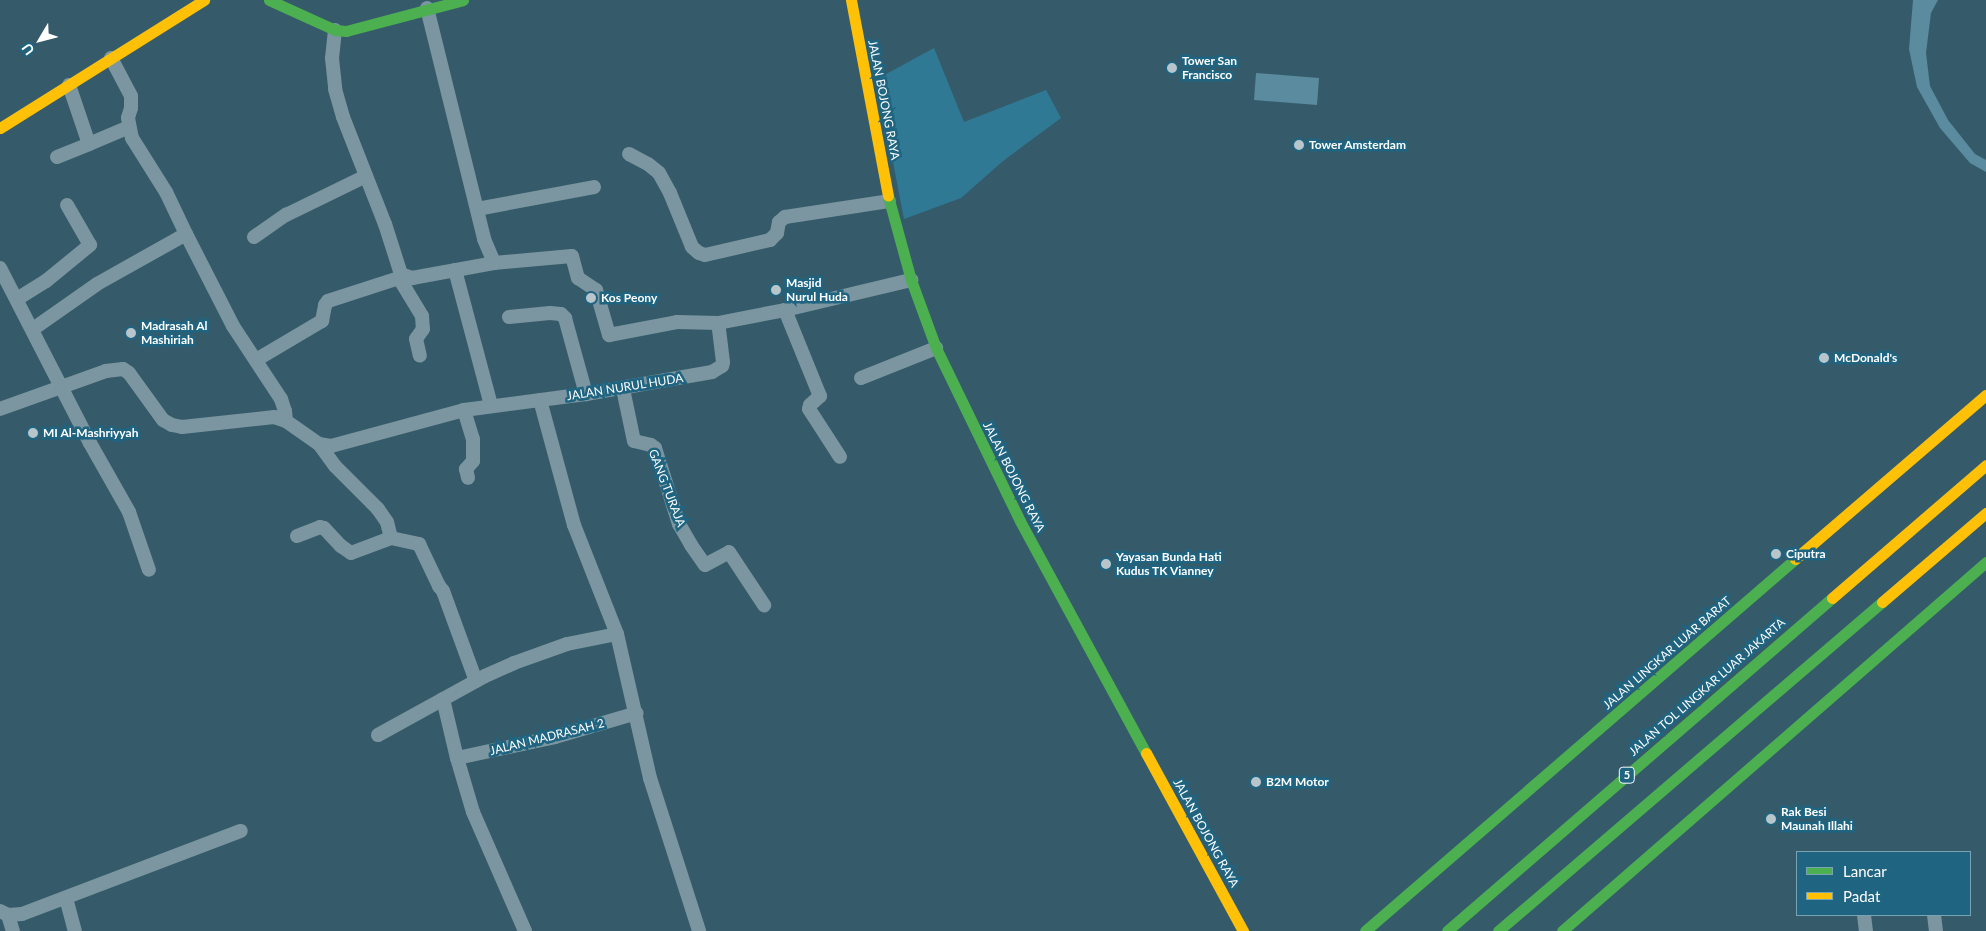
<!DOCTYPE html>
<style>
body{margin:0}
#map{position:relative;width:1986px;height:931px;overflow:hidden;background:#355b6a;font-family:Lato,sans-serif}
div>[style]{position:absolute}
.green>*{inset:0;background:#307995}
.water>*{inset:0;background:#5a8b9e}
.street>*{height:14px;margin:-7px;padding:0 7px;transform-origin:7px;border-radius:7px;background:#7b96a0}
.fast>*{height:11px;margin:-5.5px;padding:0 5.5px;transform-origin:5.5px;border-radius:5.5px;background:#4caf50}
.slow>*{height:11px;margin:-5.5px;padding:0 5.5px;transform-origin:5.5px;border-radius:5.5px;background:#ffc107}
.dots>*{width:14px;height:14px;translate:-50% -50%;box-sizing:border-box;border:2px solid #1f6480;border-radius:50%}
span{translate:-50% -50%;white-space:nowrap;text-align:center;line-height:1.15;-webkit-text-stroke:5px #1f6480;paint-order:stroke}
.shield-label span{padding:1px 4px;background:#1f6480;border:1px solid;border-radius:4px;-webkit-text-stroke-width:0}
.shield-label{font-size:11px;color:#fff;font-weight:700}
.poi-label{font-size:12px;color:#fff;font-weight:700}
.left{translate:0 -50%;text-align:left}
.street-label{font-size:12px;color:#fff}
.legend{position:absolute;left:1796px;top:851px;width:175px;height:65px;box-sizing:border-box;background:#1f6480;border:1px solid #79a2b3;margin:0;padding:6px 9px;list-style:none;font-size:15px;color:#fff}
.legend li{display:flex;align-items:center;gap:10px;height:25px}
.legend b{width:25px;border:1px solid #79a2b3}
.north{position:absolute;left:15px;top:15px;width:50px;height:50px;-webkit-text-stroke:4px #1f6480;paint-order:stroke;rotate:233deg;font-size:14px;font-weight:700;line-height:20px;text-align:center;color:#fff}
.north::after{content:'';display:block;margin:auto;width:18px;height:22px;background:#fff;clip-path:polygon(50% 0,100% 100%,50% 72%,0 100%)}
</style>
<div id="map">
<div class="green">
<div style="clip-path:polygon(934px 48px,964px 122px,1046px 90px,1061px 118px,1003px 161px,961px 198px,904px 219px,877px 79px)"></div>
</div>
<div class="water">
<div style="clip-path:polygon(1913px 0,1938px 0,1931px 13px,1926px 53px,1930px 86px,1948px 120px,1975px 154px,1986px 160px,1986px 172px,1970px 163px,1940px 128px,1917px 87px,1909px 49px)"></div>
<div style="clip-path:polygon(1256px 73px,1319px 78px,1317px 105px,1254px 100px)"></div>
</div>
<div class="street">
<div style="left:427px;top:8px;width:238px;rotate:76.1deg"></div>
<div style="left:484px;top:239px;width:26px;rotate:67deg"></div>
<div style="left:494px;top:263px;width:78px;rotate:-5.1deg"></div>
<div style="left:572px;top:256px;width:23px;rotate:75deg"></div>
<div style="left:578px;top:278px;width:22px;rotate:34deg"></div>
<div style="left:596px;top:290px;width:47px;rotate:73.9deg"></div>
<div style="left:609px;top:335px;width:69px;rotate:-10.8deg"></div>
<div style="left:677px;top:322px;width:41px;rotate:1.4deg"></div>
<div style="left:718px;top:323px;width:68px;rotate:-11deg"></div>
<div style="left:785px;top:310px;width:130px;rotate:-13.4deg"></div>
<div style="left:335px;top:30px;width:28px;rotate:96deg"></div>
<div style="left:332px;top:58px;width:31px;rotate:84deg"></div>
<div style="left:335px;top:89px;width:29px;rotate:74deg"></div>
<div style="left:343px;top:117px;width:115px;rotate:68.6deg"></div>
<div style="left:385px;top:224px;width:52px;rotate:72.3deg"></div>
<div style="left:111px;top:58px;width:43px;rotate:62.2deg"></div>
<div style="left:131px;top:96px;width:12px;rotate:90deg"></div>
<div style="left:131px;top:108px;width:10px;rotate:107deg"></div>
<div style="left:128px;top:118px;width:20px;rotate:79deg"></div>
<div style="left:132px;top:138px;width:64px;rotate:57.8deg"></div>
<div style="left:166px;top:192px;width:47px;rotate:64.5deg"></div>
<div style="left:186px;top:234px;width:103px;rotate:62.9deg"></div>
<div style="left:233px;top:326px;width:87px;rotate:56.7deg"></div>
<div style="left:281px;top:399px;width:13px;rotate:72deg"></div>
<div style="left:285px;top:411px;width:10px;rotate:84deg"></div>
<div style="left:69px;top:85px;width:62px;rotate:71.3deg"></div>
<div style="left:89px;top:144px;width:43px;rotate:-23deg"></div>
<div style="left:629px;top:154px;width:21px;rotate:28deg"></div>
<div style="left:648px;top:164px;width:14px;rotate:39deg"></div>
<div style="left:659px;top:173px;width:23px;rotate:61deg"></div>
<div style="left:670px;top:193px;width:58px;rotate:67.8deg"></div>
<div style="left:692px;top:247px;width:9px;rotate:41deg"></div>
<div style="left:699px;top:253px;width:6px;rotate:18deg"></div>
<div style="left:705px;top:255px;width:67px;rotate:-13deg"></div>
<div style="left:770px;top:240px;width:10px;rotate:-45deg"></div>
<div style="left:777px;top:233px;width:11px;rotate:-80deg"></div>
<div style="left:779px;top:222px;width:8px;rotate:-40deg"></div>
<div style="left:785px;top:217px;width:105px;rotate:-8.7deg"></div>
<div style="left:57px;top:157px;width:35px;rotate:-22deg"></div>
<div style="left:477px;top:209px;width:119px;rotate:-10.6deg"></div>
<div style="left:254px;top:237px;width:39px;rotate:-35deg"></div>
<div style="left:286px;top:215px;width:89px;rotate:-26deg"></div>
<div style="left:0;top:268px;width:197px;rotate:62.8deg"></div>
<div style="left:90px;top:443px;width:79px;rotate:60.5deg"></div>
<div style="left:129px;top:512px;width:61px;rotate:71deg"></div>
<div style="left:455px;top:270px;width:140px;rotate:75.1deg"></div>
<div style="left:399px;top:278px;width:44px;rotate:58.8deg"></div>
<div style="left:422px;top:316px;width:13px;rotate:86deg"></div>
<div style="left:423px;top:329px;width:12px;rotate:125deg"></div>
<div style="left:416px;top:339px;width:17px;rotate:77deg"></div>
<div style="left:17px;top:299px;width:34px;rotate:-32deg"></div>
<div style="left:46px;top:281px;width:57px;rotate:-39.3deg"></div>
<div style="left:90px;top:245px;width:46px;rotate:-119.9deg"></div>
<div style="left:785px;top:310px;width:93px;rotate:67.9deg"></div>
<div style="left:820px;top:396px;width:13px;rotate:138deg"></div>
<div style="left:810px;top:405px;width:4px;rotate:104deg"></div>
<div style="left:809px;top:409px;width:57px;rotate:57.1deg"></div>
<div style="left:509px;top:317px;width:41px;rotate:-5.6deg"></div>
<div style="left:550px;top:313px;width:11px;rotate:5deg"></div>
<div style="left:561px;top:314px;width:6px;rotate:45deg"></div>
<div style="left:565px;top:318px;width:79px;rotate:74.6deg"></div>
<div style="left:33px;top:329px;width:78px;rotate:-35.1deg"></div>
<div style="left:97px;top:284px;width:102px;rotate:-29.3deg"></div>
<div style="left:256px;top:360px;width:77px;rotate:-30.6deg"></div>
<div style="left:322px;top:321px;width:16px;rotate:-79deg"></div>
<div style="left:325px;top:305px;width:5px;rotate:-53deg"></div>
<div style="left:328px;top:301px;width:75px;rotate:-17.9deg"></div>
<div style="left:399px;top:278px;width:4px;rotate:-63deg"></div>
<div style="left:401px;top:274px;width:12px;rotate:20deg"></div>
<div style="left:412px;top:278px;width:83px;rotate:-10.4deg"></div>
<div style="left:861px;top:378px;width:81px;rotate:-21.8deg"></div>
<div style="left:623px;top:389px;width:53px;rotate:78.1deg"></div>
<div style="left:634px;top:441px;width:17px;rotate:13deg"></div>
<div style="left:651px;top:445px;width:5px;rotate:37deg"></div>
<div style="left:655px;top:448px;width:80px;rotate:72.5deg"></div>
<div style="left:679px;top:524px;width:24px;rotate:60deg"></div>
<div style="left:691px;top:545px;width:24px;rotate:55deg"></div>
<div style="left:705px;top:565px;width:27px;rotate:-28deg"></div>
<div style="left:729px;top:552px;width:64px;rotate:56.6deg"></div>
<div style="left:540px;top:400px;width:130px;rotate:74.8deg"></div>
<div style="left:574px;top:525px;width:117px;rotate:68.5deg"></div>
<div style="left:617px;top:634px;width:148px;rotate:77.1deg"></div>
<div style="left:650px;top:778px;width:161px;rotate:72.2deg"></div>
<div style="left:0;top:409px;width:113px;rotate:-19.7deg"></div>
<div style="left:106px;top:371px;width:17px;rotate:-7deg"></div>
<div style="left:123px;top:369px;width:7px;rotate:34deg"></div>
<div style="left:129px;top:373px;width:58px;rotate:54.1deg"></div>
<div style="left:163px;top:420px;width:10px;rotate:29deg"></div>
<div style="left:172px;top:425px;width:10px;rotate:11deg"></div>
<div style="left:182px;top:427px;width:93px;rotate:-6.2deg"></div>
<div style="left:274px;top:417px;width:13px;rotate:18deg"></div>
<div style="left:286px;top:421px;width:40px;rotate:34.9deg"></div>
<div style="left:319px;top:444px;width:12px;rotate:9deg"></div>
<div style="left:331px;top:446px;width:138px;rotate:-15.1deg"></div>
<div style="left:464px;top:410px;width:123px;rotate:-7.5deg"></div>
<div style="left:586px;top:394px;width:128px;rotate:-9.9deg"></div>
<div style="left:712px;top:372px;width:12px;rotate:-31deg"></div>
<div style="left:722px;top:366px;width:4px;rotate:-76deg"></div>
<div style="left:723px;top:362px;width:39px;rotate:-97deg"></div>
<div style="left:464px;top:410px;width:30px;rotate:73deg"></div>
<div style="left:473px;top:439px;width:22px;rotate:90deg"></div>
<div style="left:473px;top:461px;width:11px;rotate:131deg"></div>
<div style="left:466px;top:469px;width:9px;rotate:77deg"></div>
<div style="left:297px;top:536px;width:25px;rotate:-21deg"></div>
<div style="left:320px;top:527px;width:4px;rotate:14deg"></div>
<div style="left:324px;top:528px;width:25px;rotate:47deg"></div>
<div style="left:341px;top:546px;width:12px;rotate:35deg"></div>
<div style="left:351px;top:553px;width:43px;rotate:-20.6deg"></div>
<div style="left:391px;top:538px;width:16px;rotate:-104deg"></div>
<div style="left:387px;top:522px;width:16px;rotate:-125deg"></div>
<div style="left:378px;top:509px;width:61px;rotate:-135deg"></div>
<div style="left:335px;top:466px;width:27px;rotate:-126deg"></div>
<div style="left:391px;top:538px;width:29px;rotate:12deg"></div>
<div style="left:419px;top:544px;width:47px;rotate:64.5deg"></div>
<div style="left:439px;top:586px;width:6px;rotate:51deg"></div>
<div style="left:443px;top:591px;width:96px;rotate:69.9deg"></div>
<div style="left:443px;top:699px;width:61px;rotate:76.7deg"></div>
<div style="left:457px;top:758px;width:56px;rotate:73.5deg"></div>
<div style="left:473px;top:812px;width:130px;rotate:66.4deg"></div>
<div style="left:378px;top:735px;width:122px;rotate:-28.9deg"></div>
<div style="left:485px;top:676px;width:32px;rotate:-24deg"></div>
<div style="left:514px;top:663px;width:56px;rotate:-19.7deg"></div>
<div style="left:567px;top:644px;width:51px;rotate:-11.3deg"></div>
<div style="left:457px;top:758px;width:100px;rotate:-12.1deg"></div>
<div style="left:555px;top:737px;width:85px;rotate:-16.3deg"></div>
<div style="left:66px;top:898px;width:34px;rotate:75deg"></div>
<div style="left:0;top:911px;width:9px;rotate:27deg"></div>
<div style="left:8px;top:915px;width:14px;rotate:-4deg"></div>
<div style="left:22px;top:914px;width:234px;rotate:-20.8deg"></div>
<div style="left:8px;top:915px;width:17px;rotate:73deg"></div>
<div style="left:1864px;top:915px;width:16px;rotate:83deg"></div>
<div style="left:1934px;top:915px;width:16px;rotate:83deg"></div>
</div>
<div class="fast">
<div style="left:269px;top:0;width:72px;rotate:24.4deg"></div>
<div style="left:335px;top:30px;width:11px;rotate:5deg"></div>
<div style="left:346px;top:31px;width:121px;rotate:-14.8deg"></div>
<div style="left:888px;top:196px;width:87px;rotate:74.7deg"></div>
<div style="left:911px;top:280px;width:72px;rotate:69.8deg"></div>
<div style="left:936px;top:348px;width:192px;rotate:64.1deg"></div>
<div style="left:1020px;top:521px;width:264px;rotate:61.5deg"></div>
<div style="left:1365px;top:931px;width:569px;rotate:-40.86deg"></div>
<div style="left:1447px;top:931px;width:509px;rotate:-40.86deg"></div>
<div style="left:1498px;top:931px;width:506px;rotate:-40.59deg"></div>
<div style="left:1562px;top:931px;width:562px;rotate:-41.03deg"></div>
</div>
<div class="slow">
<div style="left:851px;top:0;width:199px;rotate:79.3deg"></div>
<div style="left:0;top:128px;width:241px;rotate:-32.1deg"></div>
<div style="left:1795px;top:559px;width:252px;rotate:-40.7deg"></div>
<div style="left:1832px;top:598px;width:203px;rotate:-40.8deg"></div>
<div style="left:1882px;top:602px;width:137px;rotate:-40.6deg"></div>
<div style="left:1146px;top:753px;width:203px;rotate:61.4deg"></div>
</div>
<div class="dots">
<div style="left:1172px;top:68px;background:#b8c6cb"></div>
<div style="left:1299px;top:145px;background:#b8c6cb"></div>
<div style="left:776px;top:290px;background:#b8c6cb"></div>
<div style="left:591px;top:298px;background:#b8c6cb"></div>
<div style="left:131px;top:333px;background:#b8c6cb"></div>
<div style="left:1824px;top:358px;background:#b8c6cb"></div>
<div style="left:33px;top:433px;background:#b8c6cb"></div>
<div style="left:1776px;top:554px;background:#b8c6cb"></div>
<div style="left:1106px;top:564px;background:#b8c6cb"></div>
<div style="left:1256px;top:782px;background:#b8c6cb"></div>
<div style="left:1771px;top:819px;background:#b8c6cb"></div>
</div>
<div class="shield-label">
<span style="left:1627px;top:775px">5</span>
</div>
<div class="poi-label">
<span class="left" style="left:1182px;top:68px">Tower San<br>Francisco</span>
<span class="left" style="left:1309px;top:145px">Tower Amsterdam</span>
<span class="left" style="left:786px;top:290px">Masjid<br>Nurul Huda</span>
<span class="left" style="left:601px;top:298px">Kos Peony</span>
<span class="left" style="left:141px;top:333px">Madrasah Al<br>Mashiriah</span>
<span class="left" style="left:1834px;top:358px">McDonald's</span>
<span class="left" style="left:43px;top:433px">MI Al-Mashriyyah</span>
<span class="left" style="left:1786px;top:554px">Ciputra</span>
<span class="left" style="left:1116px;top:564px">Yayasan Bunda Hati<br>Kudus TK Vianney</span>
<span class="left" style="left:1266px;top:782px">B2M Motor</span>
<span class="left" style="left:1781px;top:819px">Rak Besi<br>Maunah Illahi</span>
</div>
<div class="street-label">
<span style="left:884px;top:100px;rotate:79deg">JALAN BOJONG RAYA</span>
<span style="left:625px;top:387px;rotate:-9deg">JALAN NURUL HUDA</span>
<span style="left:1014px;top:477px;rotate:63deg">JALAN BOJONG RAYA</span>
<span style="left:667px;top:488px;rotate:69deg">GANG TURAJA</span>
<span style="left:1667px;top:653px;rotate:-41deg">JALAN LINGKAR LUAR BARAT</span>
<span style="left:1707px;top:687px;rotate:-41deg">JALAN TOL LINGKAR LUAR JAKARTA</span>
<span style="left:547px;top:737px;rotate:-14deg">JALAN MADRASAH 2</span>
<span style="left:1206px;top:833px;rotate:61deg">JALAN BOJONG RAYA</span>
</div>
<ul class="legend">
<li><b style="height:6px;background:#4caf50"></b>Lancar</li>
<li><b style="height:6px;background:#ffc107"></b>Padat</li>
</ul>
<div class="north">U</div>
</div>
